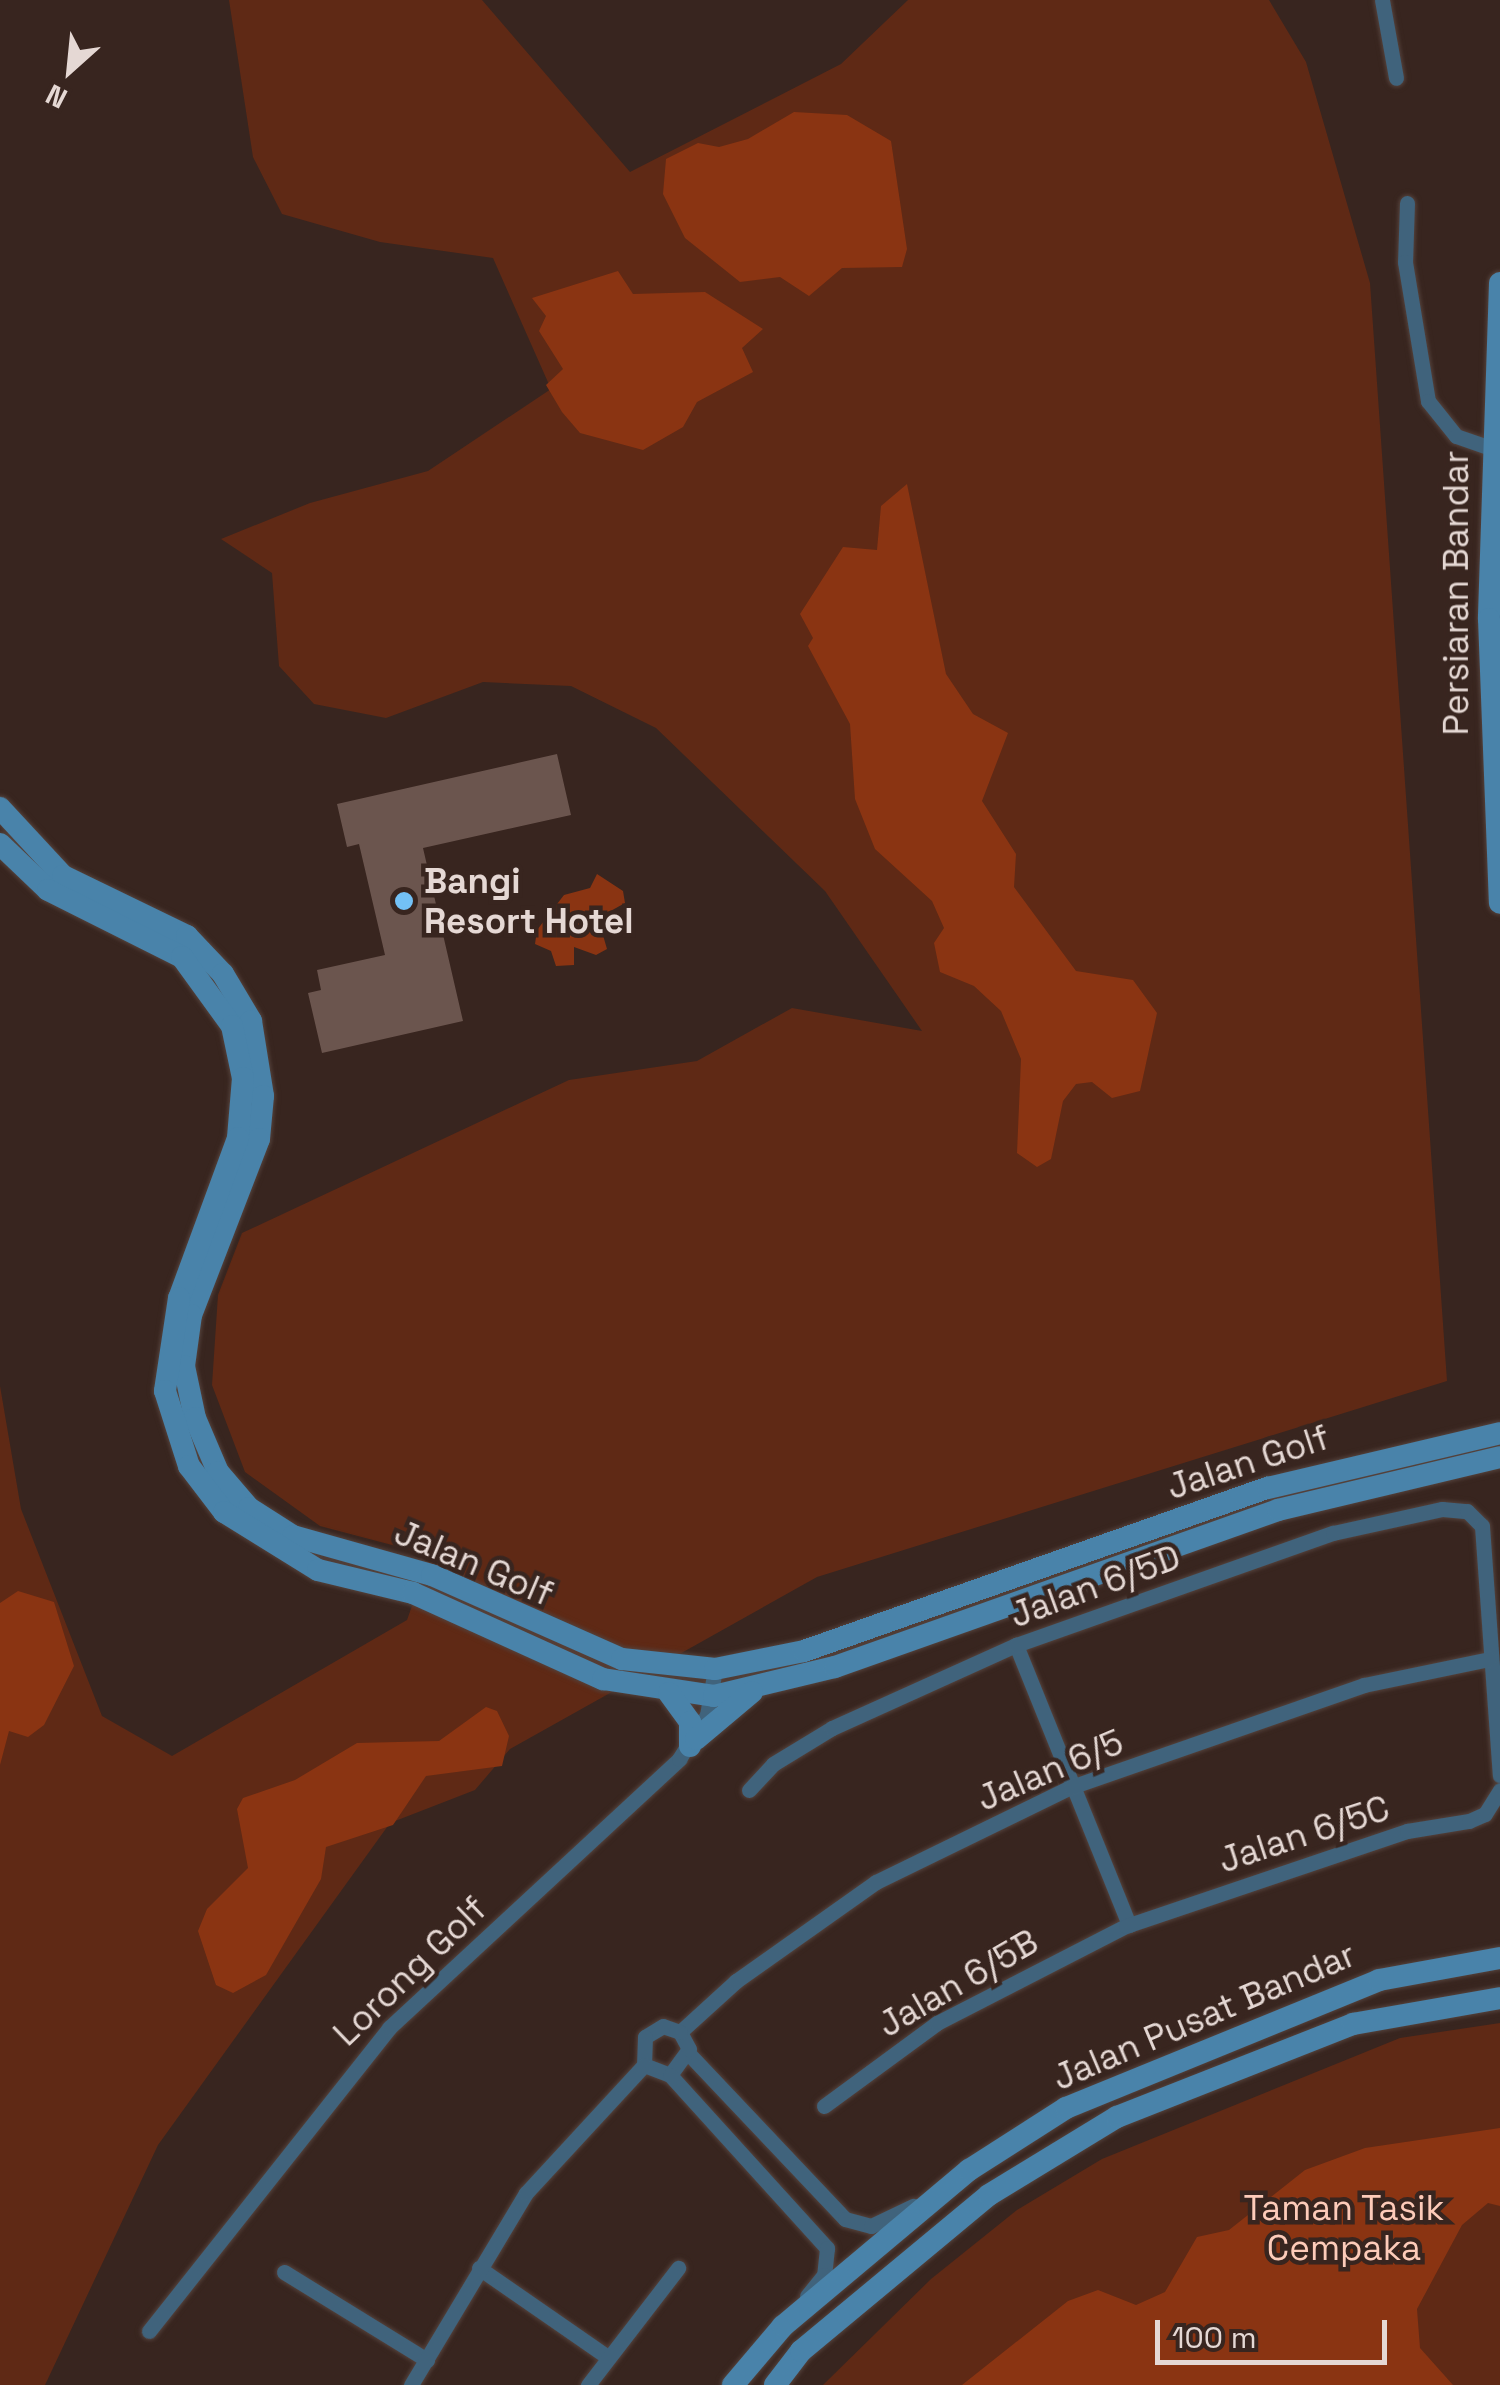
<!DOCTYPE html>
<style>
body{margin:0}
#map{position:relative;width:1500px;height:2385px;overflow:hidden;background:#38251f;font-family:"Space Grotesk",sans-serif}
div>[style]{position:absolute}
.green>*{inset:0;background:#5f2915}
.water>*{inset:0;background:#8a3412}
.building>*{inset:0;background:#6b554e}
.roads{filter:drop-shadow(0 0 2px #54423c) drop-shadow(0 0 2px #54423c)}
.street>*{height:15px;margin:-7.5px;padding:0 7.5px;transform-origin:7.5px;border-radius:7.5px;background:#40637c}
.secondary>*{height:22px;margin:-11px;padding:0 11px;transform-origin:11px;border-radius:11px;background:#4983aa}
.dots>*{width:28px;height:28px;translate:-50% -50%;box-sizing:border-box;border:5px solid #38251f;border-radius:50%}
span{translate:-50% -50%;white-space:nowrap;text-align:center;line-height:1.15;-webkit-text-stroke:9px #38251f;paint-order:stroke}
.street-label{font-size:35px;color:#e5d8d4}
.poi-label{font-size:35px;color:#e5d8d4;font-weight:700}
.left{translate:0 -50%;text-align:left}
.park-label{font-size:35px;color:#fdcbb9}
.north{position:absolute;left:20px;top:20px;width:100px;height:100px;-webkit-text-stroke:8px #38251f;paint-order:stroke;rotate:207deg;font-size:28px;font-weight:700;line-height:40px;text-align:center;color:#e5d8d4}
.north::after{content:'';display:block;margin:auto;width:35px;height:45px;background:#e5d8d4;clip-path:polygon(50% 0,100% 100%,50% 72%,0 100%)}
.scale{position:absolute;left:1155px;top:2320px;width:232px;height:45px;box-sizing:border-box;border:5px solid #e5d8d4;border-top:0;padding-left:12px;font-size:30px;line-height:35px;white-space:nowrap;color:#e5d8d4;-webkit-text-stroke:8px #38251f;paint-order:stroke}
</style>
<div id="map">
<div class="green">
<div style="clip-path:polygon(229px 0,482px 0,630px 172px,841px 64px,908px 0,1269px 0,1306px 62px,1370px 283px,1447px 1381px,817px 1577px,510px 1749px,475px 1790px,390px 1823px,158px 2145px,45px 2385px,0 2385px,0 1386px,21px 1509px,102px 1716px,172px 1756px,407px 1620px,430px 1555px,320px 1526px,245px 1472px,212px 1385px,218px 1295px,242px 1233px,569px 1080px,697px 1061px,792px 1008px,922px 1031px,825px 891px,656px 728px,571px 686px,483px 682px,386px 718px,314px 704px,279px 666px,272px 573px,221px 539px,310px 503px,428px 471px,551px 389px,493px 258px,380px 242px,282px 214px,253px 157px)"></div>
<div style="clip-path:polygon(1500px 2023px,1500px 2385px,823px 2385px,931px 2279px,1017px 2210px,1102px 2159px,1400px 2038px)"></div>
</div>
<div class="water">
<div style="clip-path:polygon(794px 112px,847px 115px,891px 141px,907px 249px,902px 267px,842px 268px,809px 296px,780px 277px,740px 282px,685px 238px,663px 194px,666px 159px,698px 143px,719px 147px,748px 139px)"></div>
<div style="clip-path:polygon(618px 271px,633px 294px,705px 292px,763px 329px,742px 348px,753px 372px,697px 402px,683px 427px,643px 450px,580px 433px,562px 412px,546px 385px,563px 369px,539px 331px,546px 316px,532px 298px)"></div>
<div style="clip-path:polygon(907px 484px,946px 674px,973px 714px,1008px 733px,982px 801px,1016px 854px,1014px 887px,1076px 971px,1133px 980px,1157px 1013px,1140px 1091px,1112px 1098px,1092px 1082px,1076px 1084px,1063px 1101px,1051px 1159px,1037px 1167px,1017px 1153px,1021px 1059px,1001px 1011px,974px 986px,940px 972px,934px 943px,944px 928px,932px 901px,875px 849px,855px 799px,850px 724px,808px 646px,813px 638px,800px 614px,843px 547px,877px 550px,881px 506px)"></div>
<div style="clip-path:polygon(597px 874px,623px 891px,625px 903px,598px 918px,607px 949px,596px 955px,574px 947px,574px 965px,556px 966px,551px 951px,535px 944px,537px 930px,564px 895px,590px 888px)"></div>
<div style="clip-path:polygon(18px 1591px,54px 1602px,74px 1666px,44px 1725px,28px 1737px,9px 1731px,0 1765px,0 1603px)"></div>
<div style="clip-path:polygon(486px 1707px,497px 1711px,509px 1736px,502px 1766px,426px 1776px,393px 1825px,326px 1847px,321px 1879px,266px 1975px,233px 1993px,216px 1985px,198px 1931px,207px 1909px,248px 1868px,237px 1809px,243px 1798px,295px 1780px,357px 1743px,439px 1741px)"></div>
<div style="clip-path:polygon(1500px 2128px,1500px 2206px,1488px 2203px,1462px 2225px,1417px 2309px,1420px 2348px,1453px 2385px,962px 2385px,1068px 2301px,1098px 2290px,1136px 2305px,1165px 2292px,1197px 2237px,1229px 2230px,1305px 2170px,1365px 2148px)"></div>
</div>
<div class="building">
<div style="clip-path:polygon(557px 754px,571px 815px,423px 848px,463px 1021px,322px 1053px,308px 993px,321px 990px,317px 970px,385px 955px,359px 844px,347px 847px,337px 804px)"></div>
</div>
<div class="roads">
<div class="street">
<div style="left:1382px;top:0;width:79px;rotate:79.8deg"></div>
<div style="left:1407px;top:203px;width:59px;rotate:91.9deg"></div>
<div style="left:1405px;top:262px;width:141px;rotate:80.6deg"></div>
<div style="left:1428px;top:401px;width:45px;rotate:51.3deg"></div>
<div style="left:1456px;top:436px;width:37px;rotate:19deg"></div>
<div style="left:1016px;top:1645px;width:302px;rotate:68deg"></div>
<div style="left:749px;top:1790px;width:35px;rotate:-47deg"></div>
<div style="left:773px;top:1764px;width:69px;rotate:-31.4deg"></div>
<div style="left:832px;top:1728px;width:202px;rotate:-24.3deg"></div>
<div style="left:1016px;top:1645px;width:336px;rotate:-19.5deg"></div>
<div style="left:1333px;top:1533px;width:112px;rotate:-12.4deg"></div>
<div style="left:1442px;top:1509px;width:25px;rotate:5deg"></div>
<div style="left:1467px;top:1511px;width:21px;rotate:45deg"></div>
<div style="left:1482px;top:1526px;width:250px;rotate:85.9deg"></div>
<div style="left:680px;top:2032px;width:76px;rotate:-42.3deg"></div>
<div style="left:736px;top:1981px;width:171px;rotate:-35.3deg"></div>
<div style="left:876px;top:1882px;width:217px;rotate:-26deg"></div>
<div style="left:1071px;top:1787px;width:310px;rotate:-19.2deg"></div>
<div style="left:1364px;top:1685px;width:128px;rotate:-11.7deg"></div>
<div style="left:689px;top:2054px;width:227px;rotate:46.6deg"></div>
<div style="left:845px;top:2219px;width:27px;rotate:15deg"></div>
<div style="left:871px;top:2226px;width:47px;rotate:-25.5deg"></div>
<div style="left:670px;top:2075px;width:32px;rotate:-54deg"></div>
<div style="left:689px;top:2049px;width:19px;rotate:-118deg"></div>
<div style="left:680px;top:2032px;width:18px;rotate:-161deg"></div>
<div style="left:663px;top:2026px;width:21px;rotate:149deg"></div>
<div style="left:645px;top:2037px;width:28px;rotate:92deg"></div>
<div style="left:644px;top:2065px;width:28px;rotate:21deg"></div>
<div style="left:670px;top:2075px;width:234px;rotate:47.8deg"></div>
<div style="left:827px;top:2248px;width:27px;rotate:96deg"></div>
<div style="left:824px;top:2275px;width:27px;rotate:129deg"></div>
<div style="left:824px;top:2106px;width:140px;rotate:-36.3deg"></div>
<div style="left:937px;top:2023px;width:212px;rotate:-27.2deg"></div>
<div style="left:1126px;top:1926px;width:297px;rotate:-18.7deg"></div>
<div style="left:1407px;top:1831px;width:63px;rotate:-9.2deg"></div>
<div style="left:1469px;top:1821px;width:17px;rotate:-24deg"></div>
<div style="left:1485px;top:1814px;width:28px;rotate:-58deg"></div>
<div style="left:479px;top:2268px;width:155px;rotate:34.7deg"></div>
<div style="left:284px;top:2272px;width:168px;rotate:31.6deg"></div>
<div style="left:149px;top:2331px;width:387px;rotate:-51.6deg"></div>
<div style="left:389px;top:2028px;width:396px;rotate:-42.8deg"></div>
<div style="left:679px;top:1759px;width:52px;rotate:-57.5deg"></div>
<div style="left:707px;top:1715px;width:47px;rotate:-80.1deg"></div>
<div style="left:411px;top:2385px;width:224px;rotate:-59.1deg"></div>
<div style="left:526px;top:2193px;width:174px;rotate:-47.3deg"></div>
<div style="left:588px;top:2385px;width:148px;rotate:-52.4deg"></div>
</div>
<div class="secondary">
<div style="left:1500px;top:283px;width:336px;rotate:91.9deg"></div>
<div style="left:1489px;top:619px;width:284px;rotate:87.8deg"></div>
<div style="left:0;top:808px;width:93px;rotate:47.2deg"></div>
<div style="left:63px;top:876px;width:138px;rotate:25.8deg"></div>
<div style="left:187px;top:936px;width:52px;rotate:46.5deg"></div>
<div style="left:223px;top:974px;width:55px;rotate:59.2deg"></div>
<div style="left:251px;top:1021px;width:76px;rotate:80.9deg"></div>
<div style="left:263px;top:1096px;width:43px;rotate:95.3deg"></div>
<div style="left:259px;top:1139px;width:189px;rotate:111.1deg"></div>
<div style="left:191px;top:1315px;width:51px;rotate:97.8deg"></div>
<div style="left:184px;top:1366px;width:53px;rotate:78.1deg"></div>
<div style="left:195px;top:1418px;width:59px;rotate:66.9deg"></div>
<div style="left:218px;top:1472px;width:48px;rotate:49.3deg"></div>
<div style="left:249px;top:1508px;width:52px;rotate:32.5deg"></div>
<div style="left:293px;top:1536px;width:144px;rotate:15.7deg"></div>
<div style="left:432px;top:1575px;width:208px;rotate:23.9deg"></div>
<div style="left:622px;top:1659px;width:94px;rotate:6.1deg"></div>
<div style="left:715px;top:1669px;width:91px;rotate:-11.4deg"></div>
<div style="left:804px;top:1651px;width:492px;rotate:-19.4deg"></div>
<div style="left:1268px;top:1488px;width:238px;rotate:-13.3deg"></div>
<div style="left:0;top:844px;width:66px;rotate:43.8deg"></div>
<div style="left:48px;top:890px;width:150px;rotate:26.6deg"></div>
<div style="left:182px;top:957px;width:85px;rotate:54.1deg"></div>
<div style="left:232px;top:1026px;width:53px;rotate:78.1deg"></div>
<div style="left:243px;top:1078px;width:60px;rotate:94.8deg"></div>
<div style="left:238px;top:1138px;width:171px;rotate:110.2deg"></div>
<div style="left:179px;top:1298px;width:94px;rotate:98.6deg"></div>
<div style="left:165px;top:1391px;width:79px;rotate:72.3deg"></div>
<div style="left:189px;top:1466px;width:58px;rotate:52.7deg"></div>
<div style="left:224px;top:1512px;width:110px;rotate:31.7deg"></div>
<div style="left:318px;top:1570px;width:98px;rotate:13.6deg"></div>
<div style="left:413px;top:1593px;width:209px;rotate:24.4deg"></div>
<div style="left:603px;top:1679px;width:112px;rotate:8.7deg"></div>
<div style="left:714px;top:1696px;width:124px;rotate:-13.5deg"></div>
<div style="left:835px;top:1667px;width:470px;rotate:-19.5deg"></div>
<div style="left:1278px;top:1510px;width:228px;rotate:-13.4deg"></div>
<div style="left:669px;top:1693px;width:36px;rotate:54deg"></div>
<div style="left:690px;top:1722px;width:24px;rotate:90deg"></div>
<div style="left:696px;top:1739px;width:73px;rotate:-40deg"></div>
<div style="left:733px;top:2385px;width:77px;rotate:-49.7deg"></div>
<div style="left:783px;top:2326px;width:243px;rotate:-40deg"></div>
<div style="left:969px;top:2170px;width:115px;rotate:-32.6deg"></div>
<div style="left:1066px;top:2108px;width:338px;rotate:-22.2deg"></div>
<div style="left:1379px;top:1980px;width:123px;rotate:-10.3deg"></div>
<div style="left:775px;top:2385px;width:43px;rotate:-52.6deg"></div>
<div style="left:801px;top:2351px;width:244px;rotate:-39.7deg"></div>
<div style="left:989px;top:2195px;width:150px;rotate:-31.4deg"></div>
<div style="left:1117px;top:2117px;width:254px;rotate:-21.5deg"></div>
<div style="left:1353px;top:2024px;width:149px;rotate:-10deg"></div>
</div>
</div>
<div class="dots">
<div style="left:404px;top:901px;background:#73c1f6"></div>
</div>
<div class="street-label">
<span style="left:1456px;top:593px;rotate:-90deg">Persiaran Bandar</span>
<span style="left:1248px;top:1462px;rotate:-18deg">Jalan Golf</span>
<span style="left:474px;top:1563px;rotate:23deg">Jalan Golf</span>
<span style="left:1095px;top:1586px;rotate:-20deg">Jalan 6/5D</span>
<span style="left:1050px;top:1770px;rotate:-23deg">Jalan 6/5</span>
<span style="left:1304px;top:1834px;rotate:-18deg">Jalan 6/5C</span>
<span style="left:410px;top:1971px;rotate:-44deg">Lorong Golf</span>
<span style="left:958px;top:1983px;rotate:-30deg">Jalan 6/5B</span>
<span style="left:1204px;top:2016px;rotate:-23deg">Jalan Pusat Bandar</span>
</div>
<div class="poi-label">
<span class="left" style="left:424px;top:901px">Bangi<br>Resort Hotel</span>
</div>
<div class="park-label">
<span style="left:1344px;top:2228px">Taman Tasik<br>Cempaka</span>
</div>
<div class="north">N</div>
<div class="scale">100 m</div>
</div>
